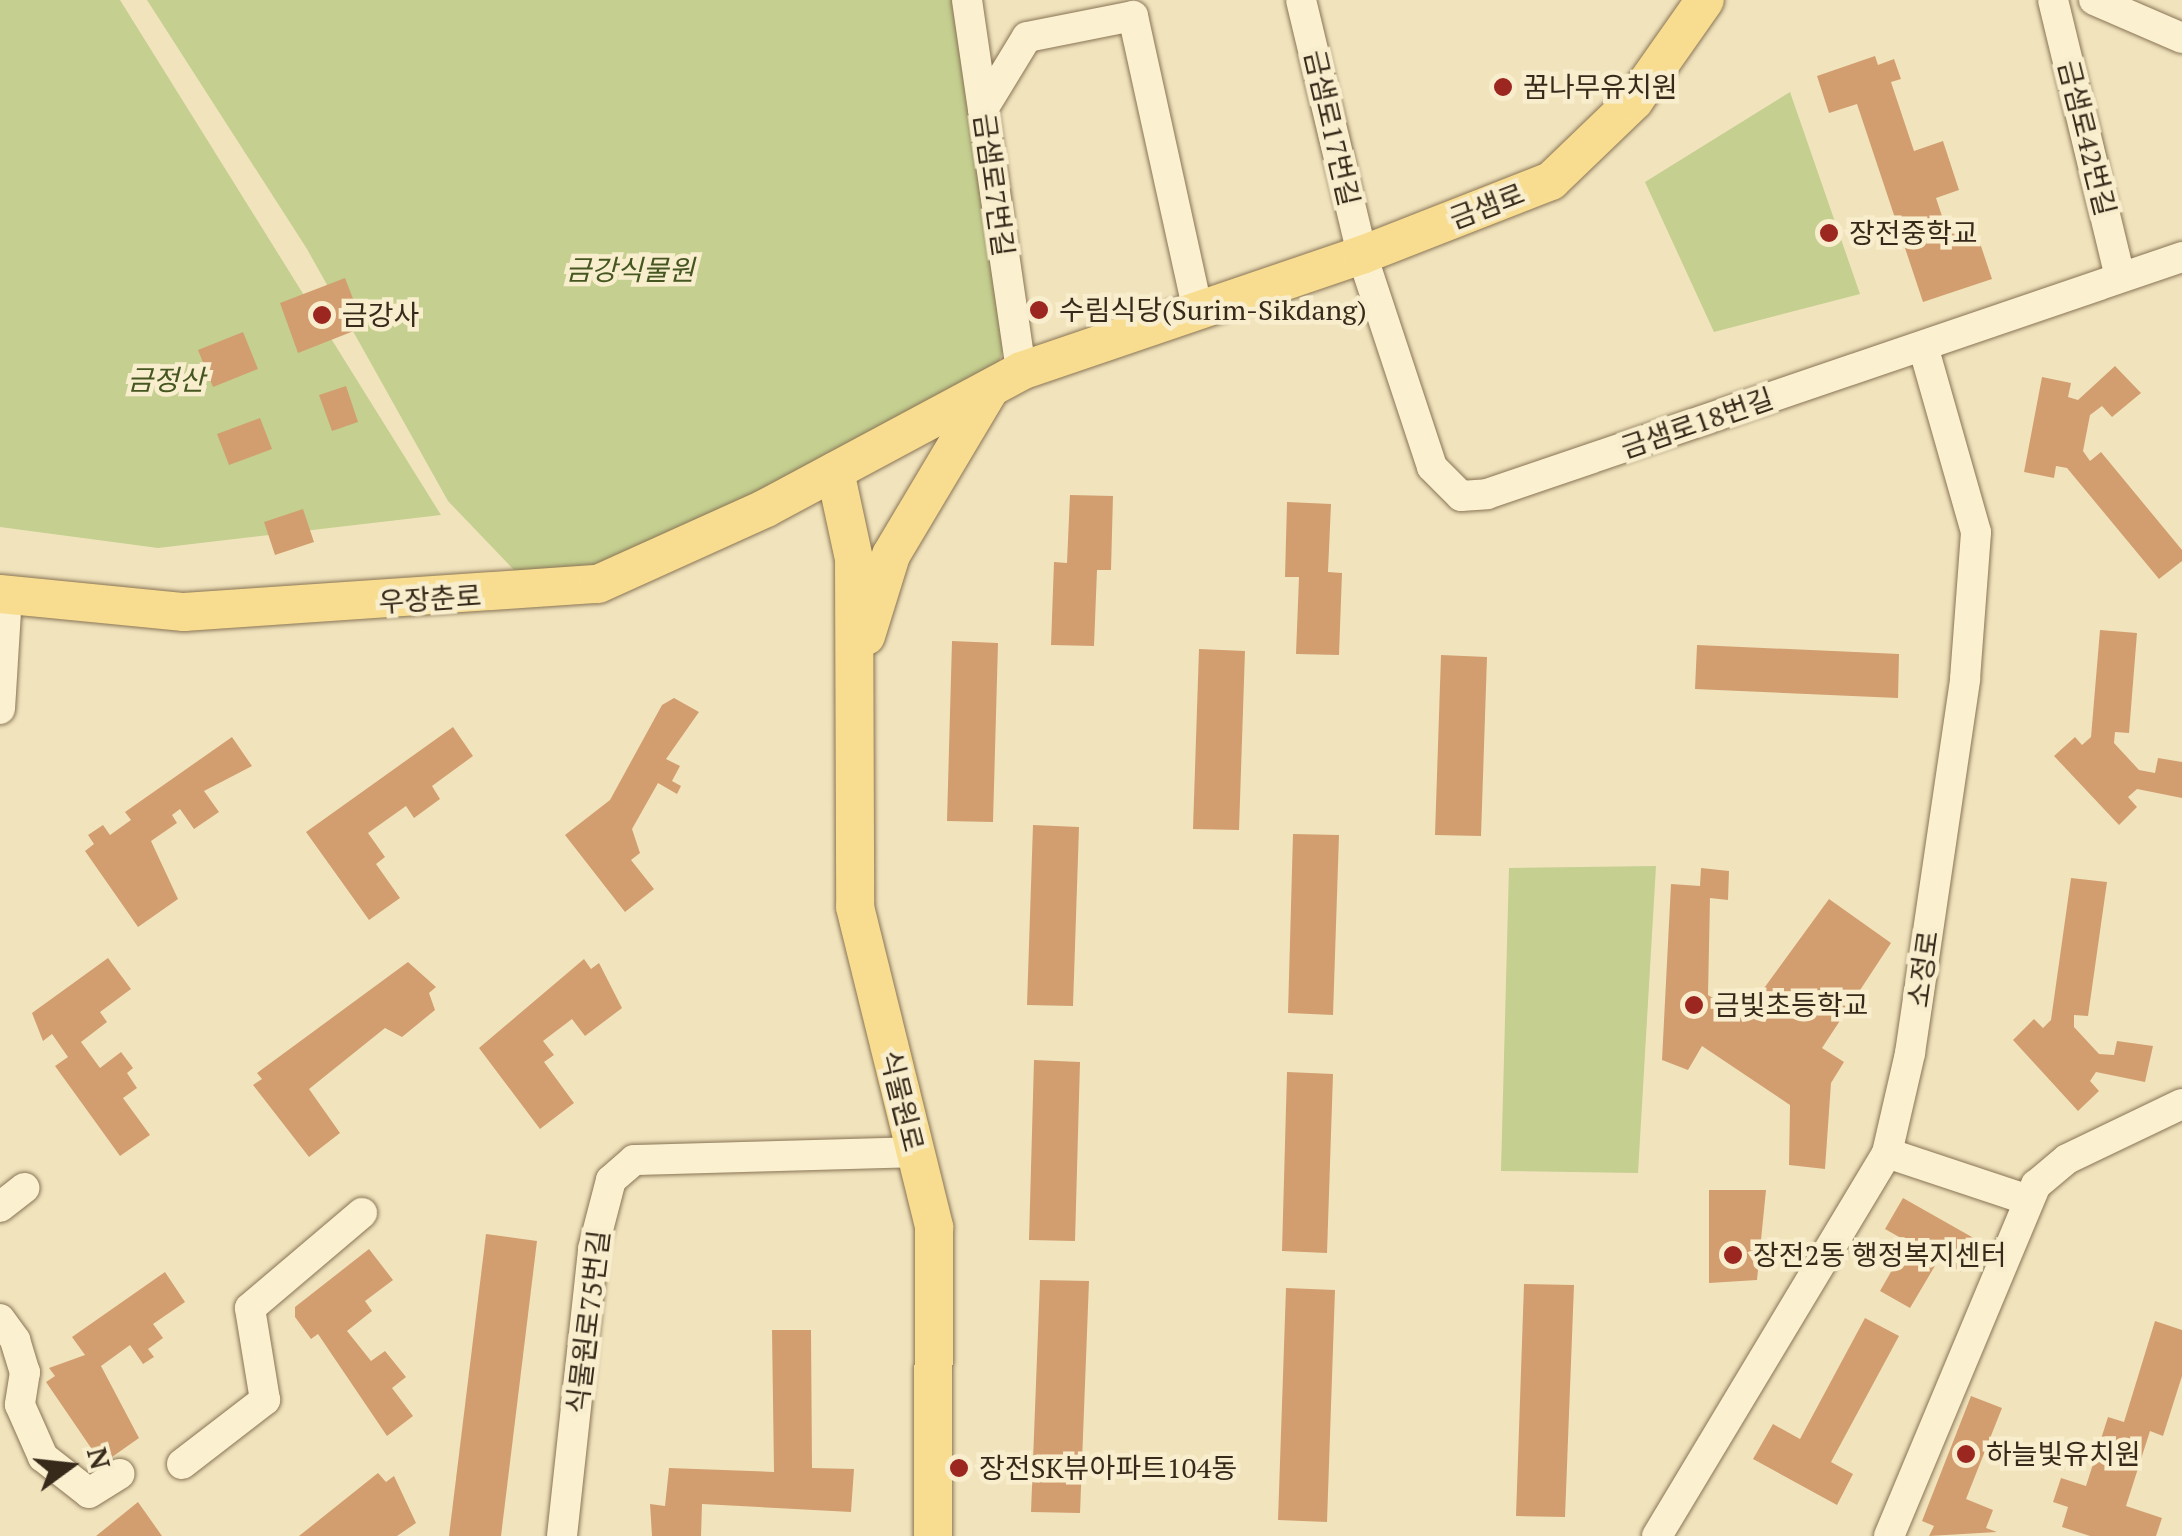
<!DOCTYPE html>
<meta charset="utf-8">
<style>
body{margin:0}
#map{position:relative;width:2182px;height:1536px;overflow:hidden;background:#f1e4bd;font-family:"PT Serif","Noto Sans KR",serif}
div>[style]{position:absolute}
.green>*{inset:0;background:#c4cf90}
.building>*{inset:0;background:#d29e70}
.roads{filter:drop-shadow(0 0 2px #897455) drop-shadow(0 0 2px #897455)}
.minor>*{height:30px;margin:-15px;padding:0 15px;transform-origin:15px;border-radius:15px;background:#fbf1d0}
.major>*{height:38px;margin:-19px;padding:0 19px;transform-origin:19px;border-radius:19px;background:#f8dd91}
.dots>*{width:28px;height:28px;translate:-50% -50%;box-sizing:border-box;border:5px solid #f8eecd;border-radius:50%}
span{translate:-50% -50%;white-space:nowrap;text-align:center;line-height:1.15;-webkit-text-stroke:9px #f8eecd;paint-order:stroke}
.poi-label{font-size:28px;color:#382a1b}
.left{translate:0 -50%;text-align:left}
.street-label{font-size:28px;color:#382a1b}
.park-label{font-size:28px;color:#455620;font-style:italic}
.north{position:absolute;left:20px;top:1416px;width:100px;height:100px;-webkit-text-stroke:8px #f8eecd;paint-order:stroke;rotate:75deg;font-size:28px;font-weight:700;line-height:40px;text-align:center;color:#382a1b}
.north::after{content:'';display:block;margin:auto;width:35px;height:45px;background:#382a1b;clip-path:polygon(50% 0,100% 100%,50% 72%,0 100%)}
</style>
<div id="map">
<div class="green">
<div style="clip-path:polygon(0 0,120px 0,441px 515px,158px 548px,0 527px)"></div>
<div style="clip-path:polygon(147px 0,954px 0,1003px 350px,990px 389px,539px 596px,448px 501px,307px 249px)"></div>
<div style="clip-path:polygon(1790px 92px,1860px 294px,1714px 332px,1645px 182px)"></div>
<div style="clip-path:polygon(1656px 866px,1638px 1173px,1501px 1171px,1509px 868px)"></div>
</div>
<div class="building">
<div style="clip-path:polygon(1875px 56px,1878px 65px,1894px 59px,1901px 79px,1891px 82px,1914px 151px,1943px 141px,1959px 190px,1936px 198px,1948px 234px,1965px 228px,1970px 243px,1979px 240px,1992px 279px,1923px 302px,1857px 104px,1829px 113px,1817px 76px)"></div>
<div style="clip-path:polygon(345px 278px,364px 327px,298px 353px,280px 303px)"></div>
<div style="clip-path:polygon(243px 332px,258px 369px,213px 387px,198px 350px)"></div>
<div style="clip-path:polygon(2115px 366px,2141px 393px,2112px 417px,2102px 406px,2090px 415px,2083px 451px,2090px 461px,2101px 452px,2182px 550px,2182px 561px,2159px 579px,2067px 468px,2056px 466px,2054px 478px,2024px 472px,2042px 377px,2071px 383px,2068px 397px,2078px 400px)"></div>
<div style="clip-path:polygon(346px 386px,358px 422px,332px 431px,319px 395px)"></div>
<div style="clip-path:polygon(260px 418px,272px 449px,229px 465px,217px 434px)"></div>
<div style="clip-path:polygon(1070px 495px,1113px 496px,1111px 570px,1097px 570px,1094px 646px,1051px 645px,1054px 562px,1067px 563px)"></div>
<div style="clip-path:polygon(1287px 502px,1331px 504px,1328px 572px,1342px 573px,1339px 655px,1296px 654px,1299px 577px,1285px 577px)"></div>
<div style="clip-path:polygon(303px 509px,314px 542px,275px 555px,264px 522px)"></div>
<div style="clip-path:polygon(2100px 630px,2137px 633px,2129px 733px,2115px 732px,2114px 743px,2139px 770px,2155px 773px,2158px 758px,2182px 762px,2182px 798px,2137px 789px,2128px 797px,2137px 807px,2119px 825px,2054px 756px,2075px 737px,2082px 745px,2091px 737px)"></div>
<div style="clip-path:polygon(952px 641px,998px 643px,993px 822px,947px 821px)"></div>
<div style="clip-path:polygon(1697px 645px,1899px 654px,1898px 698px,1695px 689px)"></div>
<div style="clip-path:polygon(1199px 649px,1245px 651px,1239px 830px,1193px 829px)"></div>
<div style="clip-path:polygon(1441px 655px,1487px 657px,1481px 836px,1435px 835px)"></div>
<div style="clip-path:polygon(674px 698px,699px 712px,666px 759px,680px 766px,672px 781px,681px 786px,677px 794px,658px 783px,632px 829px,640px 853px,631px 860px,654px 889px,625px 912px,565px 835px,610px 800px,662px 705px)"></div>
<div style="clip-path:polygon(453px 727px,473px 756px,432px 786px,440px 799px,414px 818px,406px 806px,368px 833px,385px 857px,376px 864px,400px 898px,369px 920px,306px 832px)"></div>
<div style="clip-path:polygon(232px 737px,252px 766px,204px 791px,219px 812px,194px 829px,180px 809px,172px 815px,177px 823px,151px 841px,178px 899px,138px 927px,85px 851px,94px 844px,88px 835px,103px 825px,110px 835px,131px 820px,125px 812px)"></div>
<div style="clip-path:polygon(1033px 825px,1079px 827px,1073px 1006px,1027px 1005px)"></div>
<div style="clip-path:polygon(1293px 834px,1339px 835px,1333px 1015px,1288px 1013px)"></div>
<div style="clip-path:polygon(1701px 868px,1729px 871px,1728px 900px,1710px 898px,1708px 995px,1743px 1017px,1829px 899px,1891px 943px,1822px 1048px,1844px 1062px,1831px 1083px,1825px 1169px,1789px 1165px,1790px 1105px,1702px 1046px,1688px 1070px,1662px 1060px,1671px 884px,1700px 886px)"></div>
<div style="clip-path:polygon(2071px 878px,2107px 882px,2088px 1016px,2074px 1015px,2074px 1027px,2099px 1054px,2114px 1055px,2117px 1041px,2153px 1046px,2145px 1082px,2096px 1072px,2090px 1081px,2099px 1091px,2078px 1111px,2013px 1040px,2034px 1019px,2043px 1028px,2051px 1020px)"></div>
<div style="clip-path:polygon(108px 958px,131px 989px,100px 1012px,107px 1022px,81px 1042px,100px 1068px,121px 1052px,133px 1068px,127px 1073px,137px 1088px,123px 1098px,150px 1135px,120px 1156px,55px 1066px,68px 1057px,52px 1034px,43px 1041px,32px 1013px)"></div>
<div style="clip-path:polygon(584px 959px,591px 969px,599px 963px,622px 1008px,585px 1036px,572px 1019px,543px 1041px,554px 1055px,544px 1062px,574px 1103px,540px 1129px,479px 1048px)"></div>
<div style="clip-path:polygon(408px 962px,436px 987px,429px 993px,435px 1010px,402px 1037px,385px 1028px,309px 1089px,340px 1133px,309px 1157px,253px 1085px,262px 1079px,257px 1073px)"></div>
<div style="clip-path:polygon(1034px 1060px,1080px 1062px,1075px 1241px,1029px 1240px)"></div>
<div style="clip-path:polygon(1287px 1072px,1333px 1074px,1327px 1253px,1282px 1251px)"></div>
<div style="clip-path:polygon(1709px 1190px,1766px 1190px,1757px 1280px,1709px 1283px)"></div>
<div style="clip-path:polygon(1903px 1198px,1979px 1241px,1961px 1272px,1939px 1259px,1910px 1308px,1880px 1291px,1908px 1242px,1885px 1229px)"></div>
<div style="clip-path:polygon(486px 1234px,537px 1241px,501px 1536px,449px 1536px)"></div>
<div style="clip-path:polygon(369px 1249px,393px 1280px,365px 1301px,372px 1311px,347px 1331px,371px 1361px,385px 1351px,406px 1377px,392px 1388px,413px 1416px,387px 1436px,318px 1334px,311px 1339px,295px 1317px,295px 1307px)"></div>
<div style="clip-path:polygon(165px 1272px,185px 1302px,153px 1324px,163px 1338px,148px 1349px,154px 1357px,143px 1364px,130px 1345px,101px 1366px,139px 1438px,102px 1464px,46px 1382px,55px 1376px,49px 1368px,85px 1355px,72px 1337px)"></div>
<div style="clip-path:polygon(1040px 1280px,1089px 1281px,1080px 1513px,1031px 1512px)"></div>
<div style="clip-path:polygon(1524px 1284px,1574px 1285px,1565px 1517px,1516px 1516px)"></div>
<div style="clip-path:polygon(1286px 1288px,1335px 1290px,1327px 1522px,1278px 1520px)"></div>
<div style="clip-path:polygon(1865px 1318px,1899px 1336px,1831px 1462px,1853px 1474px,1837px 1505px,1753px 1459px,1773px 1424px,1800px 1439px)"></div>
<div style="clip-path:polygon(2155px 1321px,2182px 1330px,2182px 1376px,2163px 1436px,2150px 1431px,2126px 1506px,2162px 1518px,2156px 1536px,2090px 1536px,2062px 1527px,2068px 1507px,2053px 1502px,2061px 1478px,2086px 1486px,2108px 1417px,2124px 1422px)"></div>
<div style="clip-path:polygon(772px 1330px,811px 1330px,812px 1468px,854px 1469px,851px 1512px,702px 1504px,701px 1536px,652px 1536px,650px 1504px,665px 1506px,669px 1468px,774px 1472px)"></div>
<div style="clip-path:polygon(1971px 1396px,2002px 1408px,1966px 1499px,1993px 1510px,1986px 1528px,1997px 1532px,1929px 1536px,1934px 1526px,1922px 1521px)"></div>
<div style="clip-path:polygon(378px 1473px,386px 1482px,394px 1476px,416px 1523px,397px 1536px,299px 1536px)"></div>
<div style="clip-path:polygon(138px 1502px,162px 1536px,96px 1536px)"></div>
</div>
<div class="roads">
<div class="minor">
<div style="left:967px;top:0;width:375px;rotate:81.7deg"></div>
<div style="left:1301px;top:0;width:262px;rotate:76.5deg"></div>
<div style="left:1362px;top:255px;width:223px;rotate:71.7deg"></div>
<div style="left:1432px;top:467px;width:41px;rotate:45deg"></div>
<div style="left:1461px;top:496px;width:26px;rotate:-4deg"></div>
<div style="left:1487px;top:494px;width:734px;rotate:-18.83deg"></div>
<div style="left:2053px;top:0;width:284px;rotate:76.4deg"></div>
<div style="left:2094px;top:0;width:96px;rotate:23.4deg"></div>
<div style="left:983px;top:109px;width:84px;rotate:-58.6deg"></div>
<div style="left:1027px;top:37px;width:108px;rotate:-11.2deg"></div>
<div style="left:1133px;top:16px;width:302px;rotate:77.6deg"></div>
<div style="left:0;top:709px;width:115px;rotate:-86.5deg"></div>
<div style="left:1887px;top:1153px;width:149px;rotate:18.4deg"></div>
<div style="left:0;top:1207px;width:31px;rotate:-38deg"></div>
<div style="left:0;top:1319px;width:26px;rotate:54deg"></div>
<div style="left:15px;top:1340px;width:34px;rotate:73deg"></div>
<div style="left:25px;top:1372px;width:33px;rotate:99deg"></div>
<div style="left:20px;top:1405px;width:57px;rotate:66.1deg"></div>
<div style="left:43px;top:1457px;width:58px;rotate:38deg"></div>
<div style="left:89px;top:1493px;width:36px;rotate:-32deg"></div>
<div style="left:182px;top:1464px;width:105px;rotate:-37.6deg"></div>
<div style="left:265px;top:1400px;width:93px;rotate:-99.3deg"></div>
<div style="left:250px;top:1308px;width:147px;rotate:-40.3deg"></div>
<div style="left:562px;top:1536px;width:289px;rotate:-83.8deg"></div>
<div style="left:593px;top:1249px;width:71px;rotate:-75.4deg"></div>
<div style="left:611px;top:1180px;width:30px;rotate:-41deg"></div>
<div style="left:634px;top:1160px;width:280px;rotate:-1.6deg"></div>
<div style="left:1657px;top:1536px;width:447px;rotate:-59deg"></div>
<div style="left:1887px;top:1153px;width:103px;rotate:-77deg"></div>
<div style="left:1910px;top:1053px;width:378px;rotate:-81.6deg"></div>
<div style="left:1965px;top:679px;width:147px;rotate:-85.7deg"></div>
<div style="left:1976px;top:532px;width:193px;rotate:-105.9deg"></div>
<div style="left:1889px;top:1536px;width:381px;rotate:-67.3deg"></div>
<div style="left:2036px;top:1185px;width:40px;rotate:-40deg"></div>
<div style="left:2067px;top:1159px;width:127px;rotate:-25.6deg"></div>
</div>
<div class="major">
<div style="left:835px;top:471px;width:90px;rotate:77.8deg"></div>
<div style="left:854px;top:559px;width:348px;rotate:89.8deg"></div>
<div style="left:855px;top:907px;width:330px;rotate:76.1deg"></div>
<div style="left:934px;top:1227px;width:309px;rotate:90.2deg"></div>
<div style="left:0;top:594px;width:185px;rotate:5.6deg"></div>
<div style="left:184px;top:612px;width:415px;rotate:-3.9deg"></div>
<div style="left:598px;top:584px;width:184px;rotate:-24.3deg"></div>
<div style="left:766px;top:508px;width:289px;rotate:-28.2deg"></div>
<div style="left:1021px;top:371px;width:360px;rotate:-18.8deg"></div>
<div style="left:1362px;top:255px;width:203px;rotate:-21.4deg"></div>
<div style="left:1551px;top:181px;width:115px;rotate:-43.9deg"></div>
<div style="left:1634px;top:101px;width:123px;rotate:-54.9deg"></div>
<div style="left:866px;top:636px;width:85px;rotate:-72.8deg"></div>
<div style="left:891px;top:555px;width:190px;rotate:-59.2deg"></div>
</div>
</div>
<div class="dots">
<div style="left:1503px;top:87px;background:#9c2721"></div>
<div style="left:1829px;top:233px;background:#9c2721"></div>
<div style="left:1039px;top:310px;background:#9c2721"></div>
<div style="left:322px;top:315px;background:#9c2721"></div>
<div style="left:1694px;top:1005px;background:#9c2721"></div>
<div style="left:1733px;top:1255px;background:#9c2721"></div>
<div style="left:1966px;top:1454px;background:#9c2721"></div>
<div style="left:959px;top:1468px;background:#9c2721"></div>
</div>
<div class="poi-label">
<span class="left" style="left:1523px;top:87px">꿈나무유치원</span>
<span class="left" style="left:1849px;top:233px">장전중학교</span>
<span class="left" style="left:1059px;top:310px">수림식당(Surim-Sikdang)</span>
<span class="left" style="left:342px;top:315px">금강사</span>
<span class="left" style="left:1714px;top:1005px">금빛초등학교</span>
<span class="left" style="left:1753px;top:1255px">장전2동 행정복지센터</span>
<span class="left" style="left:1986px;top:1454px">하늘빛유치원</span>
<span class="left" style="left:979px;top:1468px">장전SK뷰아파트104동</span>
</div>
<div class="street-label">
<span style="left:1332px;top:128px;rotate:77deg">금샘로17번길</span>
<span style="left:2087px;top:138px;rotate:76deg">금샘로42번길</span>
<span style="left:994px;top:185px;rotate:82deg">금샘로7번길</span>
<span style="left:1487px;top:206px;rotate:-21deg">금샘로</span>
<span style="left:1697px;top:423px;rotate:-19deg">금샘로18번길</span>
<span style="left:430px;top:599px;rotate:-4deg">우장춘로</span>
<span style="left:1923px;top:969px;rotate:-82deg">소정로</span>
<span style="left:902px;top:1101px;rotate:76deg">식물원로</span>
<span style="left:588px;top:1322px;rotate:-83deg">식물원로75번길</span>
</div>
<div class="park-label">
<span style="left:630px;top:270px">금강식물원</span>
<span style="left:166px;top:380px">금정산</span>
</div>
<div class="north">N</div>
</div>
